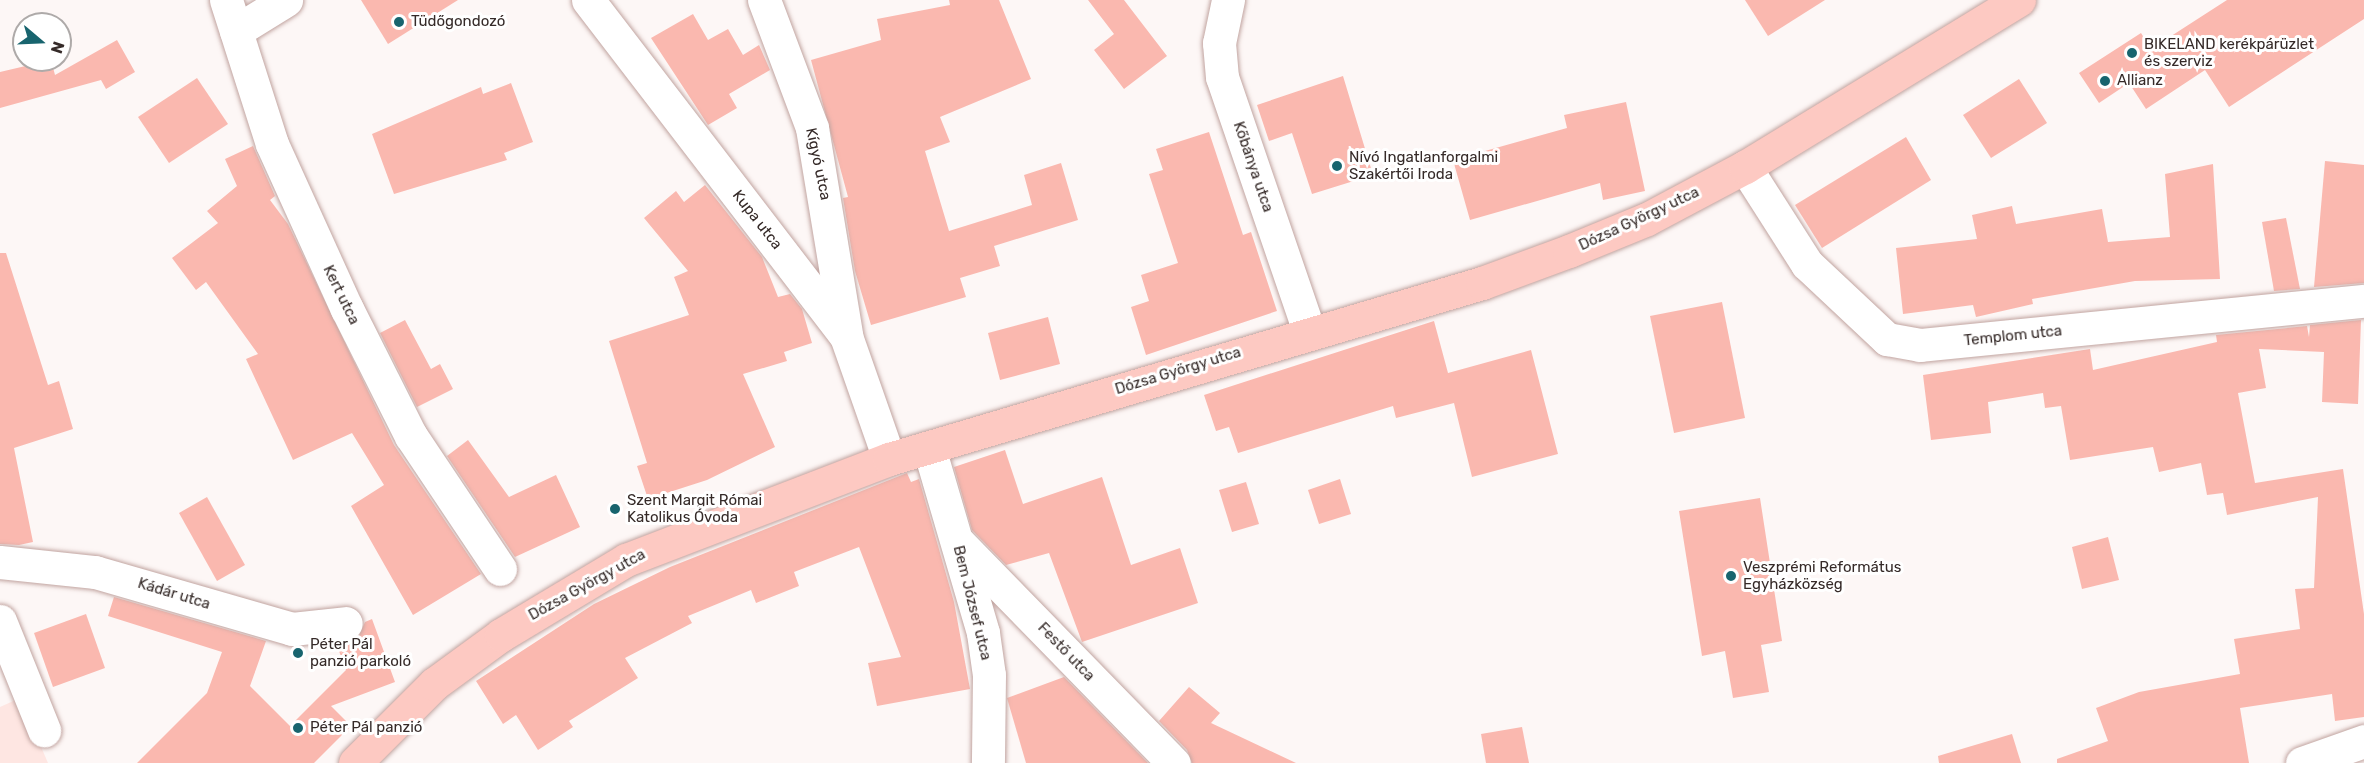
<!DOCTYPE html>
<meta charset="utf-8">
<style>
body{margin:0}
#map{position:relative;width:2364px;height:763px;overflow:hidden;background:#fdf7f6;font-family:Rubik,sans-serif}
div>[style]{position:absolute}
.built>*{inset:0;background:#fee6e2}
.building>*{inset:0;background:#fab8af}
.roads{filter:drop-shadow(0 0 2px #c1a4a0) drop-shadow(0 0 2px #c1a4a0)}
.minor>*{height:33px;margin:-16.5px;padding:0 16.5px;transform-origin:16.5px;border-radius:16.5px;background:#fff}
.major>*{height:33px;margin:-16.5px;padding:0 16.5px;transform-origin:16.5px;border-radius:16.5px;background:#fdc9c2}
.dots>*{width:16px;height:16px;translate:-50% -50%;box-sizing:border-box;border:3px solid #fff;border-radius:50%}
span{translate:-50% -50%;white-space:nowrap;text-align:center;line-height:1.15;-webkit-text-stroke:6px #fff;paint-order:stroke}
.poi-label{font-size:15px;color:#352a28}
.left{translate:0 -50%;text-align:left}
.street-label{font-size:15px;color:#352a28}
.north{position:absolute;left:12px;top:12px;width:60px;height:60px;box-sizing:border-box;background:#fff;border:2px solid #aeaaa9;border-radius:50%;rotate:109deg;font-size:16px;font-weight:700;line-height:24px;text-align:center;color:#352a28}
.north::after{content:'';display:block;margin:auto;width:21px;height:27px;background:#18646e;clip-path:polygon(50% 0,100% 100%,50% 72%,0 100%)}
</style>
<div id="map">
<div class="built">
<div style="clip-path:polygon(20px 698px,48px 763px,0 763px,0 707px)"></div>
</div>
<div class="building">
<div style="clip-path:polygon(361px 0,458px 0,388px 44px)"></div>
<div style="clip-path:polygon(949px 0,999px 0,1031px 79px,940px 117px,950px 142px,925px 151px,949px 231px,1032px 205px,1024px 175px,1061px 163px,1078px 220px,994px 246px,1000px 266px,960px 278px,966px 297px,871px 325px,855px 271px,843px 198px,848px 197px,811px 60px,881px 40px,877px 19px,950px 5px)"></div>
<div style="clip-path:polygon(1088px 0,1124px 0,1167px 56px,1124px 89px,1094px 50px,1114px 34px)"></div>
<div style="clip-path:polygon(1745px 0,1825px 0,1768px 36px)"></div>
<div style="clip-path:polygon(2227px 0,2364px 0,2364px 19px,2229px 107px,2205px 70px,2146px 109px,2129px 83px,2099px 103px,2079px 73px,2141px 33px,2151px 49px)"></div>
<div style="clip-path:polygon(693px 14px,708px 40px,728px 29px,743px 55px,759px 45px,770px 70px,729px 94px,737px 108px,708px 125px,651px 38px)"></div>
<div style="clip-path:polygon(117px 40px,135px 72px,106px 89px,101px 80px,0 108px,0 72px,51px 60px,55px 75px)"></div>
<div style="clip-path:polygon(1343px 76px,1373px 175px,1312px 194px,1292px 133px,1269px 141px,1257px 105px)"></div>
<div style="clip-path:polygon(197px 78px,228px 124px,169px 163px,138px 117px)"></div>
<div style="clip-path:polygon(2019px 79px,2047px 123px,1991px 158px,1963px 115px)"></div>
<div style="clip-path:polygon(511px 83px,533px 142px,504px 153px,507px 160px,394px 194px,372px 134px,481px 87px,483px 94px)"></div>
<div style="clip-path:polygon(1626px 102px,1645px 191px,1603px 200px,1600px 183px,1470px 220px,1453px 160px,1567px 128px,1564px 115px)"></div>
<div style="clip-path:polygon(1209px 132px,1243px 235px,1251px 232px,1277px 311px,1146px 355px,1131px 307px,1149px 301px,1141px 275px,1178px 263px,1149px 174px,1163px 170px,1156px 149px)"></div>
<div style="clip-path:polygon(1906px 137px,1931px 180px,1822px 248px,1795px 205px)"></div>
<div style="clip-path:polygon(253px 146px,275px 196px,270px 200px,288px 224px,394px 445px,481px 574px,413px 615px,351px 506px,384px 485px,352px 433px,293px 460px,246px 359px,258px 354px,206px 282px,196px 290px,172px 258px,218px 223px,207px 211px,237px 186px,225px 159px)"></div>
<div style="clip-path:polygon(2325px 161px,2364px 165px,2364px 283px,2314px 287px)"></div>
<div style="clip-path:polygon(2213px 164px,2220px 279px,2135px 281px,2032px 299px,2033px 304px,1976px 317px,1973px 305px,1903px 314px,1896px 248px,1977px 239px,1972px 215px,2012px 206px,2016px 224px,2102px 209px,2108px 242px,2170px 237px,2165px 174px)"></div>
<div style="clip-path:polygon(705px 185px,762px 257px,778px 297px,790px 294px,802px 309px,812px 343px,784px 352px,787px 361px,743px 374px,775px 447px,707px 480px,648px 499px,637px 466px,647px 463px,609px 341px,689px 315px,674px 277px,688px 271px,644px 218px,676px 191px,684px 202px)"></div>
<div style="clip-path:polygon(2286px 218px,2300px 289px,2274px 291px,2262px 222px)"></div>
<div style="clip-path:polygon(0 253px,6px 253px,48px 385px,59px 381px,73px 429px,14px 448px,33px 542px,19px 545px,0 544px)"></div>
<div style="clip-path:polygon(1722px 302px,1745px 418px,1674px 433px,1650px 316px)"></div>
<div style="clip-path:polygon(1048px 317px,1060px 364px,1000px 380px,988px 333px)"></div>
<div style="clip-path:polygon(405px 320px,431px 369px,440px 364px,453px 389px,417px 407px,380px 333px)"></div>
<div style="clip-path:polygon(2361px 320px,2358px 404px,2322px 402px,2324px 352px,2259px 349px,2266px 388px,2238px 393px,2255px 483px,2343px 469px,2364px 614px,2364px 717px,2335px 721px,2332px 694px,2240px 708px,2249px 763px,2057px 763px,2057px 759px,2108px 741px,2096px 708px,2139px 692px,2240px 674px,2234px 639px,2300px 629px,2295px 589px,2314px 588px,2318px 497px,2227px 515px,2223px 493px,2207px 495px,2201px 463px,2159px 472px,2153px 447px,2070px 460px,2061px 406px,2045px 408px,2043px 393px,1988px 402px,1991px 433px,1931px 440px,1923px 375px,2090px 349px,2093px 370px,2217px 342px,2216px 335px,2307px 326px,2309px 337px,2310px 325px)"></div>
<div style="clip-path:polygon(1434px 321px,1448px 373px,1531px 350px,1558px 454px,1472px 477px,1454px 403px,1396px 418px,1393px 406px,1238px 453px,1229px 427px,1216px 431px,1204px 395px)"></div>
<div style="clip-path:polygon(468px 440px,509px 497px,556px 475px,580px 527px,515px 557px,447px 456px)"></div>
<div style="clip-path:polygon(1005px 450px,1023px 504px,1102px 477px,1131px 565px,1180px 548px,1198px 603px,1082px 642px,1049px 553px,1006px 565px,972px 530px,954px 467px)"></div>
<div style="clip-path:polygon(907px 473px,911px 482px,919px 479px,954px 602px,970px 689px,877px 706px,868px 663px,901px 657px,859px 547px,794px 572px,799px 586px,756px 603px,751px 590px,688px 616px,692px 623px,625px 658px,638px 678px,569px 721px,573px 727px,538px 750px,516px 715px,503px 724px,476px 681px,594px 604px,670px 567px)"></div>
<div style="clip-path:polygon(1340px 479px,1351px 514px,1319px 524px,1308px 490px)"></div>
<div style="clip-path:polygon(1246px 482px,1259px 524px,1232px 532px,1219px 490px)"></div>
<div style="clip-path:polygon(207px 497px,245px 565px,217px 581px,179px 513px)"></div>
<div style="clip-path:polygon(1760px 498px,1782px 641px,1761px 645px,1769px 692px,1733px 698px,1725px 651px,1702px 656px,1679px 511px)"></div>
<div style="clip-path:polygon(2108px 537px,2119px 580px,2082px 589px,2072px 547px)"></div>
<div style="clip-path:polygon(114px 597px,266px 641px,250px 686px,290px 726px,346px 670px,336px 643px,358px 638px,365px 622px,372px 619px,395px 682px,331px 706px,351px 726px,314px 763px,137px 763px,207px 693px,222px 652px,108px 616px)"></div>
<div style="clip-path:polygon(86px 614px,105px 668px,53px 687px,34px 633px)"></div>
<div style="clip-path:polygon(1064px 677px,1148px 763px,1026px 763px,1007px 698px)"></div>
<div style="clip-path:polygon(1189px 687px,1220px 713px,1211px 723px,1296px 763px,1192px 763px,1187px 750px,1159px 721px)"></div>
<div style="clip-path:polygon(1522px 727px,1529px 763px,1486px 763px,1481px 734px)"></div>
<div style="clip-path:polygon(2012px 734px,2021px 763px,1939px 763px,1938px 756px)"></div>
</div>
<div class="roads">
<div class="minor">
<div style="left:226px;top:0;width:151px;rotate:72.3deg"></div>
<div style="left:272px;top:144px;width:181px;rotate:65.6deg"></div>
<div style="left:347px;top:309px;width:142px;rotate:63.3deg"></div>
<div style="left:411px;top:436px;width:160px;rotate:56.2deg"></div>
<div style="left:588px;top:0;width:424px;rotate:52.5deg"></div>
<div style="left:846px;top:336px;width:130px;rotate:70.7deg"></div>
<div style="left:764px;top:0;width:137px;rotate:69.4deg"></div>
<div style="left:812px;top:128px;width:209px;rotate:80.6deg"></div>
<div style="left:1228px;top:0;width:44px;rotate:101.8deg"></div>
<div style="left:1219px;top:43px;width:34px;rotate:85deg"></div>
<div style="left:1222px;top:77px;width:268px;rotate:71.1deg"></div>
<div style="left:236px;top:31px;width:59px;rotate:-31.8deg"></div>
<div style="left:1745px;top:167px;width:115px;rotate:57.4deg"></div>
<div style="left:1807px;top:264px;width:110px;rotate:43.2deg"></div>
<div style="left:1887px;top:339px;width:34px;rotate:10deg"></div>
<div style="left:1920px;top:345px;width:446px;rotate:-5.7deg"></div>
<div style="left:929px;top:448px;width:193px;rotate:73.7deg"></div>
<div style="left:983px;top:633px;width:42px;rotate:81.9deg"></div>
<div style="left:989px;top:675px;width:88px;rotate:90.7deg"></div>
<div style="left:958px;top:542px;width:309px;rotate:45.7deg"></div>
<div style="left:0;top:562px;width:96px;rotate:6deg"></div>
<div style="left:95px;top:572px;width:205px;rotate:16.1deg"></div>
<div style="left:292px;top:629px;width:54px;rotate:-6.3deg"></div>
<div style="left:0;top:621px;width:118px;rotate:68deg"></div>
<div style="left:2302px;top:763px;width:66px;rotate:-19.5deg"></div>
</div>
<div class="major">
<div style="left:355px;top:763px;width:112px;rotate:-45deg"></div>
<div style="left:434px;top:684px;width:83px;rotate:-36.2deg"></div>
<div style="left:501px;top:635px;width:146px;rotate:-31deg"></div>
<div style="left:626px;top:560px;width:282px;rotate:-21deg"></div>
<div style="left:889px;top:459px;width:619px;rotate:-16.53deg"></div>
<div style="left:1482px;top:283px;width:93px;rotate:-20.2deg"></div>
<div style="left:1569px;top:251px;width:84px;rotate:-22.3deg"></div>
<div style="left:1647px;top:219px;width:111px;rotate:-28deg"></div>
<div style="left:1745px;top:167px;width:321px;rotate:-31.4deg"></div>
</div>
</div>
<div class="dots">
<div style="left:399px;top:22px;background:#18646e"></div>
<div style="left:2132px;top:53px;background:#18646e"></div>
<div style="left:2105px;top:81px;background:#18646e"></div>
<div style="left:1337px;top:166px;background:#18646e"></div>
<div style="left:615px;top:509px;background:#18646e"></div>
<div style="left:1731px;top:576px;background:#18646e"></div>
<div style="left:298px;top:653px;background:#18646e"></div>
<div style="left:298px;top:728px;background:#18646e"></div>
</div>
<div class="poi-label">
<span class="left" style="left:411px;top:22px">Tüdőgondozó</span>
<span class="left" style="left:2144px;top:53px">BIKELAND kerékpárüzlet<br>és szerviz</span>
<span class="left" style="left:2117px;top:81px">Allianz</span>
<span class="left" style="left:1349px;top:166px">Nívó Ingatlanforgalmi<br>Szakértői Iroda</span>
<span class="left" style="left:627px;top:509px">Szent Margit Római<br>Katolikus Óvoda</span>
<span class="left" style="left:1743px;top:576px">Veszprémi Református<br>Egyházközség</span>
<span class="left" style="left:310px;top:653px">Péter Pál<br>panzió parkoló</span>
<span class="left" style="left:310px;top:728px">Péter Pál panzió</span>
</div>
<div class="street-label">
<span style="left:818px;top:164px;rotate:78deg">Kígyó utca</span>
<span style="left:1253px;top:167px;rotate:71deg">Kőbánya utca</span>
<span style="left:1639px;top:219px;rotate:-25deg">Dózsa György utca</span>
<span style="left:757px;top:220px;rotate:52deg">Kupa utca</span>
<span style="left:341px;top:295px;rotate:64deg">Kert utca</span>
<span style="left:2013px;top:336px;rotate:-6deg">Templom utca</span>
<span style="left:1178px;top:371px;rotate:-17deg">Dózsa György utca</span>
<span style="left:587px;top:585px;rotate:-29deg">Dózsa György utca</span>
<span style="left:174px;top:594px;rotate:17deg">Kádár utca</span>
<span style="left:972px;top:603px;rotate:76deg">Bem József utca</span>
<span style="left:1066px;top:652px;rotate:46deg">Festő utca</span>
</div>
<div class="north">N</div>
</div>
